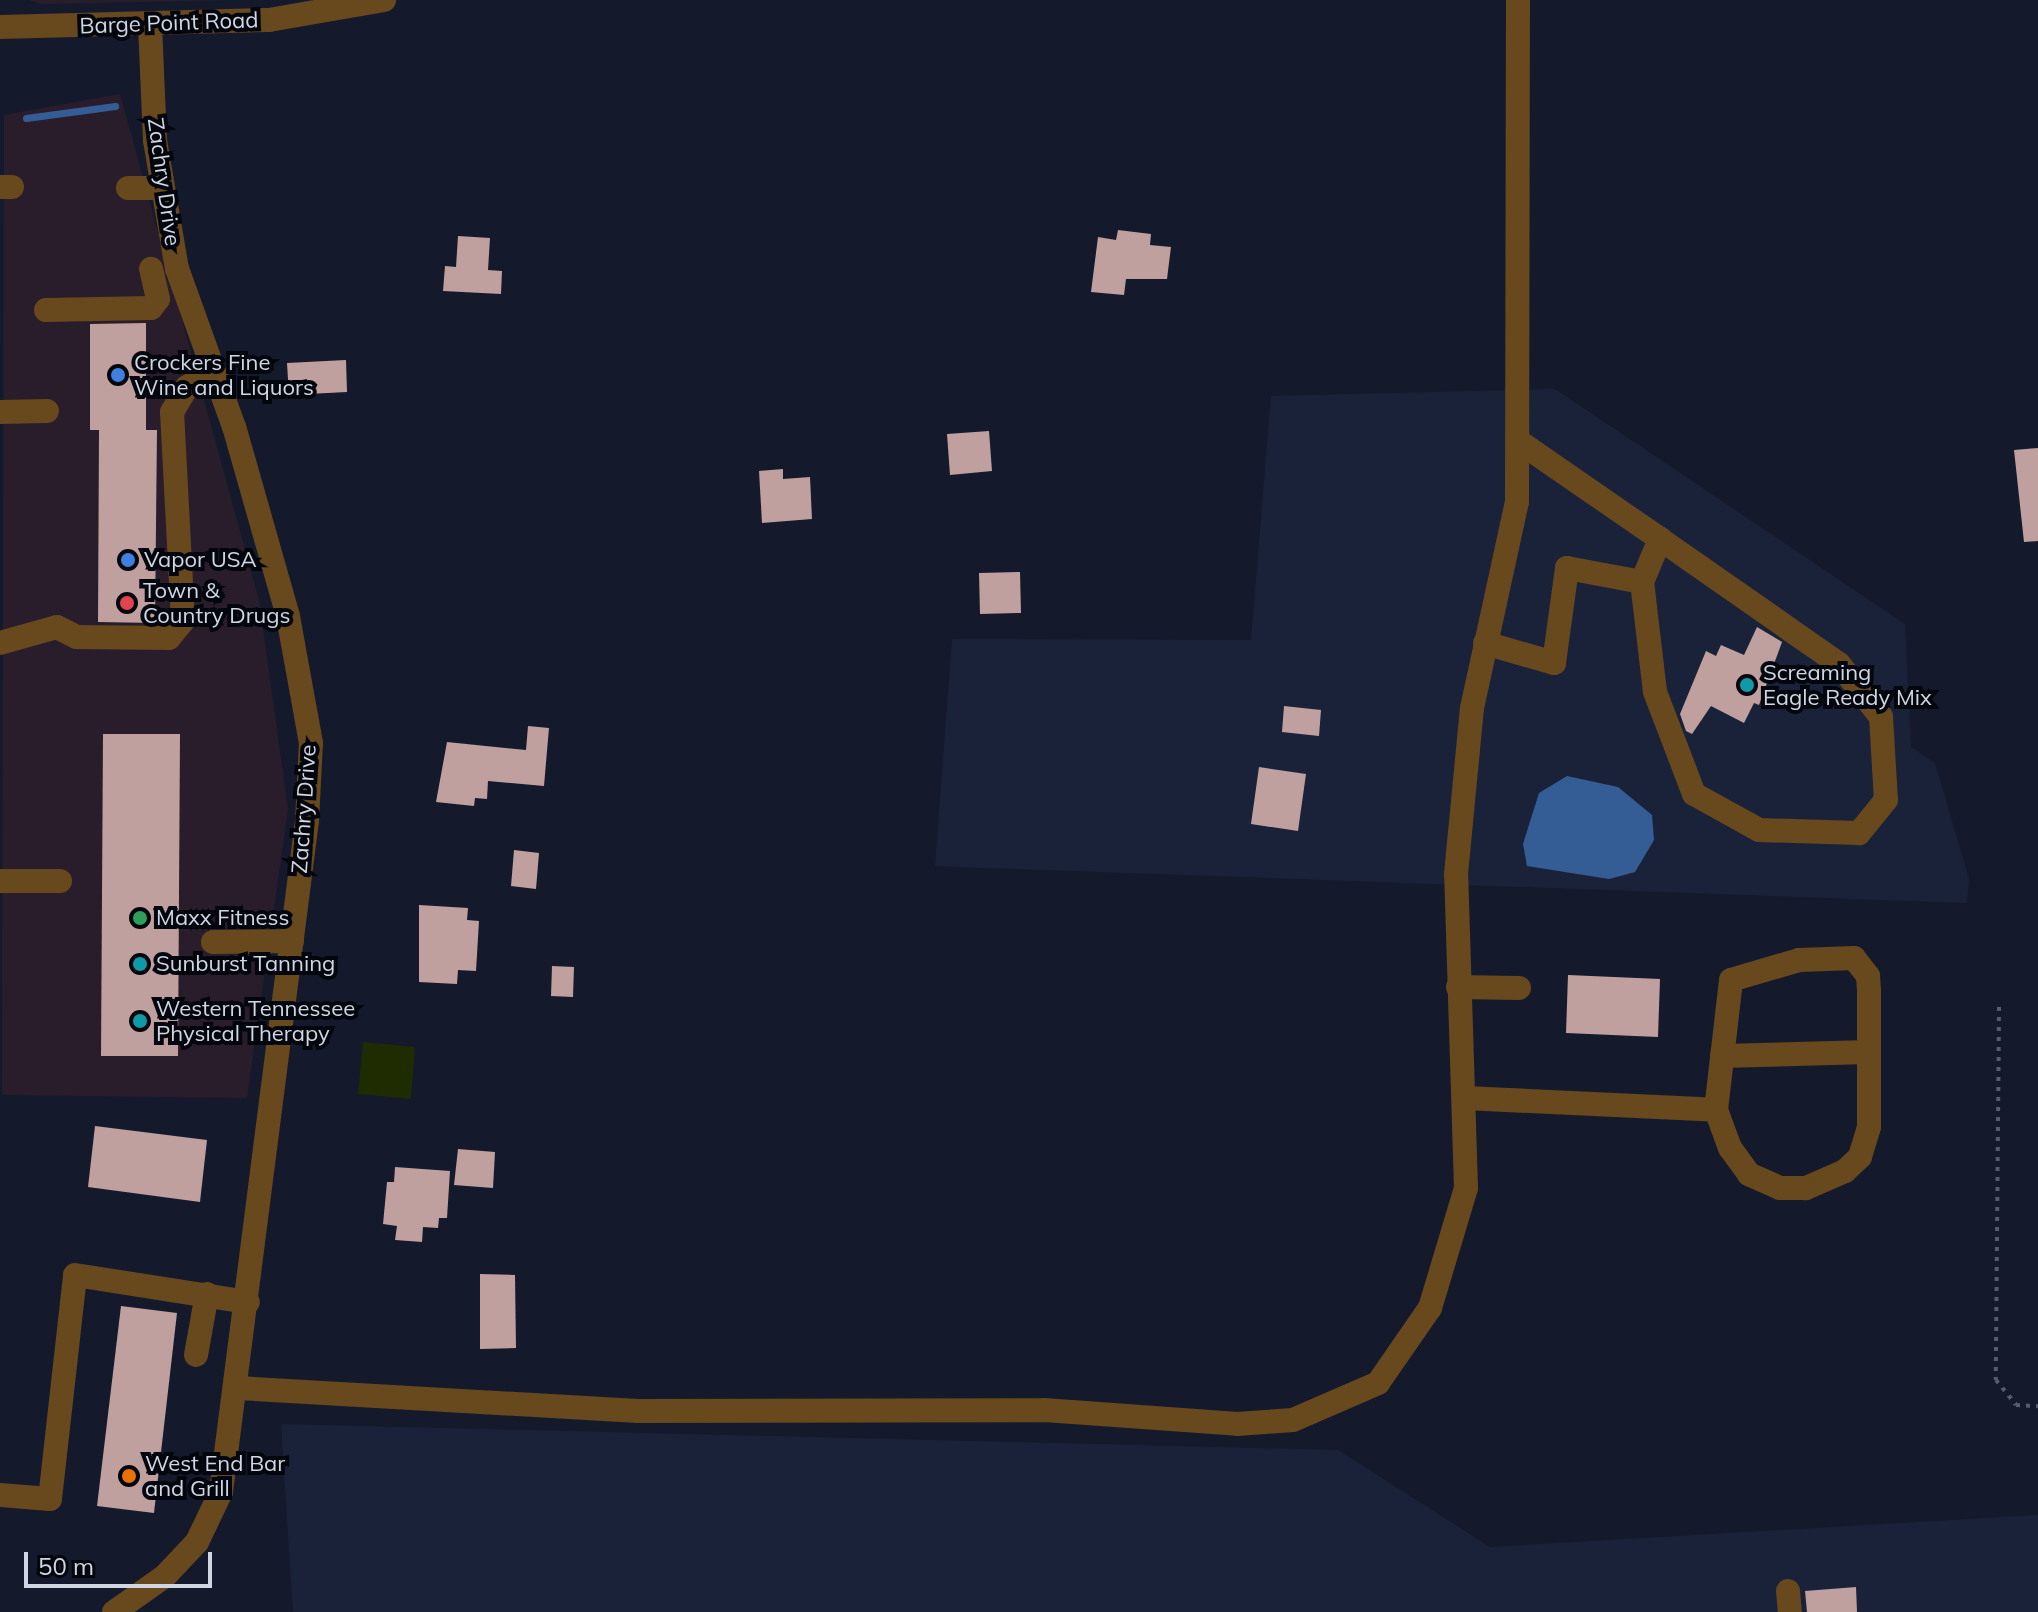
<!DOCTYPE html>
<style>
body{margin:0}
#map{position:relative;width:2038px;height:1612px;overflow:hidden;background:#141a2c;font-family:Mulish,sans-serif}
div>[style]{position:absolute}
.commercial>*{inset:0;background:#291d2b}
.built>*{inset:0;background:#1a223a}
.green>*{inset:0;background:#1f2b00}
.water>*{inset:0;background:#355d95}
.stream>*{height:7px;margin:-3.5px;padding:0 3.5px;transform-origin:3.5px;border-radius:3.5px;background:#355d95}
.building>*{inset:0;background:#bfa09f}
.path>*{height:4px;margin-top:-2px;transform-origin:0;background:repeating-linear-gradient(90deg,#565c6c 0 4px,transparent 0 10px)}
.minor>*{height:24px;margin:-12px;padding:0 12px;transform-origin:12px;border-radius:12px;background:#68481d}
.dots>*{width:22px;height:22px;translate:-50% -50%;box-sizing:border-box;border:4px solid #04060d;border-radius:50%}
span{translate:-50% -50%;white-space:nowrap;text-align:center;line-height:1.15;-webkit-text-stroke:8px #04060d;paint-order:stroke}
.street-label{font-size:22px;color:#d1d6e3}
.poi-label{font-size:22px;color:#d1d6e3}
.left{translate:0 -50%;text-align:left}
.scale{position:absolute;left:24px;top:1552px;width:188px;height:36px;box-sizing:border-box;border:4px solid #d1d6e3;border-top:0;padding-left:10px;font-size:24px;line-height:28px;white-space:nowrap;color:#d1d6e3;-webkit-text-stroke:6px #04060d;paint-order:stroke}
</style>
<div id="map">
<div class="commercial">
<div style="clip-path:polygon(29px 0,234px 0,41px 4px)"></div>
<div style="clip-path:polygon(120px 94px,259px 600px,288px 809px,247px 1098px,2px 1095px,4px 115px)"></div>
</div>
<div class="built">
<div style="clip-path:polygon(1555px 389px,1905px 624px,1911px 747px,1935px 763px,1969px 879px,1967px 903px,935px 866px,952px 639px,1251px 640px,1271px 396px)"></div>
<div style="clip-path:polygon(281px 1424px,1338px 1450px,1490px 1547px,2038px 1515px,2038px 1612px,293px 1612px)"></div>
</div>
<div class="green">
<div style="clip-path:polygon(363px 1042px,415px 1047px,411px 1099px,358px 1094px)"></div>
</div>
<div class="water">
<div style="clip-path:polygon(1567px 776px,1618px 787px,1652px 815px,1654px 840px,1635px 872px,1609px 879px,1527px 866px,1523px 844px,1539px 793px)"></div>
</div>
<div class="stream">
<div style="left:26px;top:118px;width:90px;rotate:-7.7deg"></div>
</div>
<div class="building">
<div style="clip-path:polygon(1118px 230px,1151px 234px,1150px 245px,1171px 247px,1167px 279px,1126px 279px,1124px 295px,1091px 292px,1098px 237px,1116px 240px)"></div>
<div style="clip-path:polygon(458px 236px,490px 238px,488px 270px,502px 271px,501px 294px,443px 291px,445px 266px,456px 267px)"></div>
<div style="clip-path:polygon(146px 323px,146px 430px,157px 430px,155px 623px,98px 622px,99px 430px,90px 430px,90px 324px)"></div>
<div style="clip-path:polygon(346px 360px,347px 392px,289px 395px,287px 363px)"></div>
<div style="clip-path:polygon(989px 431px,992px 471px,950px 475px,947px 434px)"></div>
<div style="clip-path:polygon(2038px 448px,2038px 541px,2024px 542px,2014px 450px)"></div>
<div style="clip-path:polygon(783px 469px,783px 479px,810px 477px,812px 519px,762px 523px,759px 471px)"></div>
<div style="clip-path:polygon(1020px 572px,1021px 613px,980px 614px,979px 573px)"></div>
<div style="clip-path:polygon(1757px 627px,1782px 642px,1759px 705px,1754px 703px,1744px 723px,1711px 706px,1692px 734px,1686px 731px,1680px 714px,1706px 651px,1716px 656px,1721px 645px,1744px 655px)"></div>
<div style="clip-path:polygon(1284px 706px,1321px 710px,1319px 736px,1282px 732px)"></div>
<div style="clip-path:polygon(528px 726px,549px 728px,544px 786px,488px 781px,487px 799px,475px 798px,474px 806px,436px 802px,447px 742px,526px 750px)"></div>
<div style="clip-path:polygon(103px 734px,180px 734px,178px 1056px,101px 1056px)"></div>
<div style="clip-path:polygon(1259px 767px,1306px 774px,1298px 831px,1251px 824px)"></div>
<div style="clip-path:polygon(514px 850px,539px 853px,536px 889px,511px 886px)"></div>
<div style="clip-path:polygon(419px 905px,468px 908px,467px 920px,479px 921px,476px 971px,458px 970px,457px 984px,419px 982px)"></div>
<div style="clip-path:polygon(552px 966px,574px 967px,573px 997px,551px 996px)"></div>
<div style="clip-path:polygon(1568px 975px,1660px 979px,1658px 1037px,1566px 1033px)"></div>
<div style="clip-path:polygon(95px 1126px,207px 1140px,200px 1202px,88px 1187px)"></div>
<div style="clip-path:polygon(458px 1149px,495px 1152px,493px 1188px,454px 1185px)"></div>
<div style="clip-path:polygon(395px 1167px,450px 1171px,447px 1218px,439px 1218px,438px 1228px,423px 1227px,422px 1242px,395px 1240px,397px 1226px,383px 1224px,387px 1182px,394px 1182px)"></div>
<div style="clip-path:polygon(480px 1274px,515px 1275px,516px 1348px,480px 1349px)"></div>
<div style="clip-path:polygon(121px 1306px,177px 1313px,154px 1513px,97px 1506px)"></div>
<div style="clip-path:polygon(1856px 1587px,1857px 1612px,1807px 1612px,1805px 1591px)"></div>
</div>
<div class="path">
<div style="left:1999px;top:1007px;width:373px;rotate:90.5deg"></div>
<div style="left:1996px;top:1380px;width:32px;rotate:51deg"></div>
<div style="left:2016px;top:1405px;width:22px;rotate:3deg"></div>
</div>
<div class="minor">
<div style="left:0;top:27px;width:269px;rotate:-1.5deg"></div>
<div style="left:269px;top:20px;width:117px;rotate:-9.9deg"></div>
<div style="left:0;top:187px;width:12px"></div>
<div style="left:128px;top:188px;width:34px"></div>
<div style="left:46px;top:310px;width:105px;rotate:-1.1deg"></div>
<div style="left:151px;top:308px;width:11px;rotate:-52deg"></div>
<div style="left:158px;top:299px;width:31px;rotate:-103deg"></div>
<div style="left:0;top:412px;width:47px;rotate:-1.2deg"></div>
<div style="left:1518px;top:441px;width:173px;rotate:34.6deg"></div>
<div style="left:1660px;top:539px;width:218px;rotate:34.9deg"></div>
<div style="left:1839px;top:664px;width:68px;rotate:51.6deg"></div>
<div style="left:1881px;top:717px;width:83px;rotate:86.6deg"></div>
<div style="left:1886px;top:800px;width:43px;rotate:129.3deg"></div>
<div style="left:1859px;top:833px;width:100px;rotate:-178.3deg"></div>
<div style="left:1759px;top:830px;width:74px;rotate:-151deg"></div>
<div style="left:1694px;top:794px;width:109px;rotate:-110.9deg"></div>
<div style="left:1655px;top:692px;width:111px;rotate:-96.7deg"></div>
<div style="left:1642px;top:582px;width:47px;rotate:-67.3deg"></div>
<div style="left:0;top:643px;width:59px;rotate:-15.7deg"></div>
<div style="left:57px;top:627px;width:22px;rotate:27deg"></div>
<div style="left:77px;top:637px;width:92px;rotate:0.6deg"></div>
<div style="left:169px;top:638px;width:22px;rotate:-51deg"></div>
<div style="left:183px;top:621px;width:209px;rotate:-93deg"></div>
<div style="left:172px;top:412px;width:29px;rotate:-59deg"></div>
<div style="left:187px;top:387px;width:31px;rotate:-29deg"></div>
<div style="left:1485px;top:643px;width:72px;rotate:16.2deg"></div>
<div style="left:1554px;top:663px;width:96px;rotate:-82.2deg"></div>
<div style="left:1567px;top:568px;width:76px;rotate:10.6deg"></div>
<div style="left:0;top:881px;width:60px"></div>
<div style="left:213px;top:942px;width:79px;rotate:-0.7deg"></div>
<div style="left:1458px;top:987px;width:61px;rotate:0.9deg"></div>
<div style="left:1722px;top:1056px;width:147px;rotate:-1.6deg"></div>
<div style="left:1465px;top:1098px;width:251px;rotate:2.7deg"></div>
<div style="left:1716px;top:1110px;width:131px;rotate:-83.4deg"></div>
<div style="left:1731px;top:980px;width:71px;rotate:-16.4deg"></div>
<div style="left:1799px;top:960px;width:55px;rotate:-2.1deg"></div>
<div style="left:1854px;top:958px;width:23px;rotate:52deg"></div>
<div style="left:1868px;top:976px;width:15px;rotate:86deg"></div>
<div style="left:1869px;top:991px;width:136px;rotate:90deg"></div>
<div style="left:1869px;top:1127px;width:31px;rotate:107deg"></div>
<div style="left:1860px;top:1157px;width:21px;rotate:137deg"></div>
<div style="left:1845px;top:1171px;width:43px;rotate:156.4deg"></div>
<div style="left:1806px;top:1188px;width:26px;rotate:180deg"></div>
<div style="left:1780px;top:1188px;width:34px;rotate:-156deg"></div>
<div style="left:1749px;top:1174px;width:32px;rotate:-126deg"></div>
<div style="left:1730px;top:1148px;width:40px;rotate:-110.2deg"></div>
<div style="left:196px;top:1355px;width:62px;rotate:-79.8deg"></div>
<div style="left:238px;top:1388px;width:401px;rotate:3.3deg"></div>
<div style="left:638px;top:1411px;width:406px;rotate:-0.1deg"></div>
<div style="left:1044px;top:1410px;width:194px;rotate:4.1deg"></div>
<div style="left:1237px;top:1424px;width:56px;rotate:-4.1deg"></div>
<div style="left:1293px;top:1420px;width:93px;rotate:-23.5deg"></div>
<div style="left:1378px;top:1383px;width:91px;rotate:-55.3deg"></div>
<div style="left:1430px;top:1308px;width:125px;rotate:-73.3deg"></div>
<div style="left:1466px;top:1188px;width:314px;rotate:-91.8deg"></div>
<div style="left:1456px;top:874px;width:167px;rotate:-84.5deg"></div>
<div style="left:1472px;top:708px;width:211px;rotate:-77.7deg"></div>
<div style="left:1517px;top:502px;width:502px;rotate:-89.89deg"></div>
<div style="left:0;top:1495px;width:50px;rotate:4.6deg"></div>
<div style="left:50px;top:1499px;width:225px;rotate:-83.6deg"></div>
<div style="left:75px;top:1275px;width:175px;rotate:8.9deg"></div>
<div style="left:1788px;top:1591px;width:21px;rotate:85deg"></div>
<div style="left:114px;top:1612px;width:62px;rotate:-35.2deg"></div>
<div style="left:165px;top:1576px;width:47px;rotate:-46.7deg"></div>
<div style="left:197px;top:1542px;width:55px;rotate:-64.4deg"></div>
<div style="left:221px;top:1492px;width:676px;rotate:-82.7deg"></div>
<div style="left:307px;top:821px;width:78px;rotate:-87.1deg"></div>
<div style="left:311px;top:743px;width:129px;rotate:-100.3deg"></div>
<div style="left:288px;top:616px;width:197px;rotate:-105.9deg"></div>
<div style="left:234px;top:427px;width:168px;rotate:-109.8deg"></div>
<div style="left:177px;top:269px;width:131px;rotate:-99.7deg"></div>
<div style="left:155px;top:140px;width:115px;rotate:-92.5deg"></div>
</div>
<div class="dots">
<div style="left:118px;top:375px;background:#3f7fe0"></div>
<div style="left:128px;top:560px;background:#3f7fe0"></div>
<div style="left:127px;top:603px;background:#e0444e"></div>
<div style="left:1747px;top:685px;background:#0f9aa8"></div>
<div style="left:140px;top:918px;background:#2e9e5b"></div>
<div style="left:140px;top:964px;background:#0f9aa8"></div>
<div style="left:140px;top:1021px;background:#0f9aa8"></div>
<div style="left:129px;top:1476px;background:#e8710a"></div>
</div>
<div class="street-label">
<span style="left:169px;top:23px;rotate:-2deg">Barge Point Road</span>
<span style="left:164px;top:182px;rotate:82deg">Zachry Drive</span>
<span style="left:304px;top:809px;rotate:-86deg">Zachry Drive</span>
</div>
<div class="poi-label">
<span class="left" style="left:134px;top:375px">Crockers Fine<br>Wine and Liquors</span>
<span class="left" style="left:144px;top:560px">Vapor USA</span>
<span class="left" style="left:143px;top:603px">Town &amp;<br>Country Drugs</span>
<span class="left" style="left:1763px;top:685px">Screaming<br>Eagle Ready Mix</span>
<span class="left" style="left:156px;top:918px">Maxx Fitness</span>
<span class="left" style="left:156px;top:964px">Sunburst Tanning</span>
<span class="left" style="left:156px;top:1021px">Western Tennessee<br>Physical Therapy</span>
<span class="left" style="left:145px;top:1476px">West End Bar<br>and Grill</span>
</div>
<div class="scale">50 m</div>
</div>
